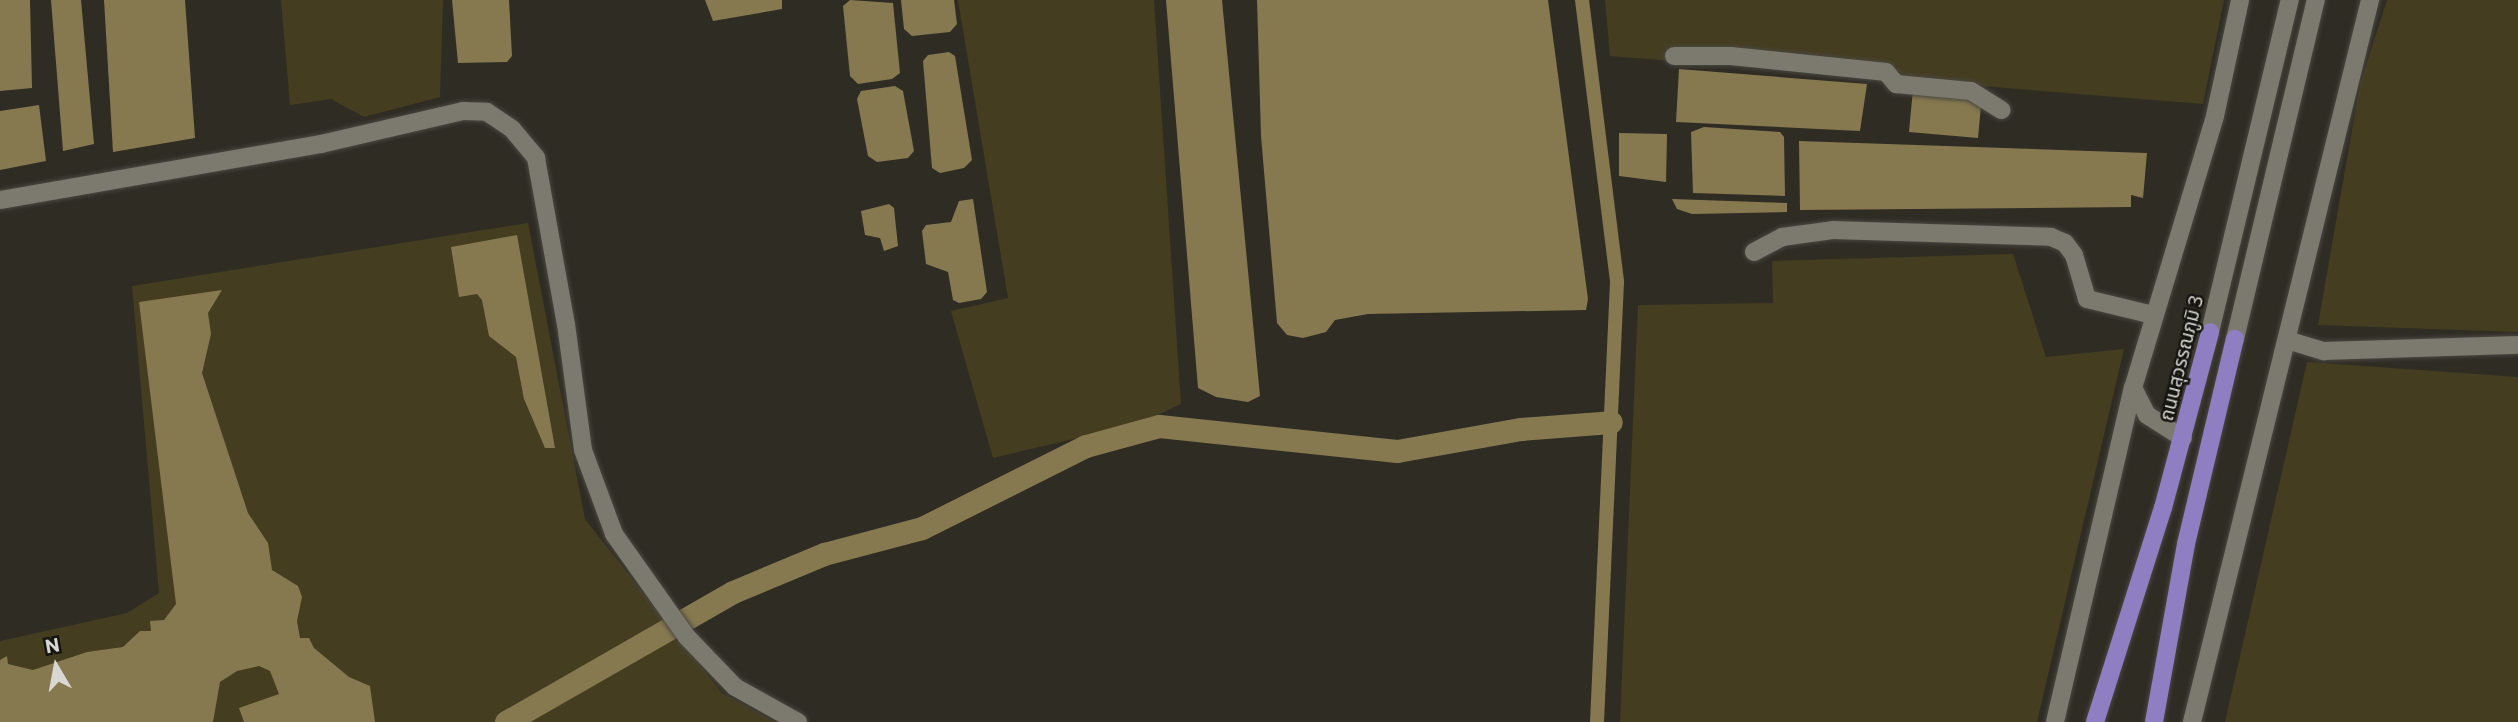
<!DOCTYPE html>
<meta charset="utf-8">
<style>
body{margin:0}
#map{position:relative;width:2518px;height:722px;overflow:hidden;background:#2f2c24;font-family:Commissioner,"Noto Sans Thai",sans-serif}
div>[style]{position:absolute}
.green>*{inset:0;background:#453d20}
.water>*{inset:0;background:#867950}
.canal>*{height:14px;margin:-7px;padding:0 7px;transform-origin:7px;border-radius:7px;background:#867950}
.river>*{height:23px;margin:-11.5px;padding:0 11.5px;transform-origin:11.5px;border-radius:11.5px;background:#867950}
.roads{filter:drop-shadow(0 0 2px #494740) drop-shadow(0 0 2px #494740)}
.minor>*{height:18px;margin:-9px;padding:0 9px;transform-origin:9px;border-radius:9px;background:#7c796f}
.major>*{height:18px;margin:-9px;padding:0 9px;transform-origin:9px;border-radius:9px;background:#8f7ec1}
span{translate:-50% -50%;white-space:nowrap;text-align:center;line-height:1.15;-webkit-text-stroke:5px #161511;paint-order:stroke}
.street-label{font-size:19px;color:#d9d7d2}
.north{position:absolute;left:21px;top:631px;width:70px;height:70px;-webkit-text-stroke:5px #161511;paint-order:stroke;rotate:350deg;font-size:19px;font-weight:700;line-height:28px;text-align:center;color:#d9d7d2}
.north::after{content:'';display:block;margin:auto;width:24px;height:32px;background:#d9d7d2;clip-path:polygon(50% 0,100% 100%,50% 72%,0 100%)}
</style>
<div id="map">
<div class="green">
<div style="clip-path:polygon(281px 0,443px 0,440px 97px,364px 117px,331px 99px,290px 105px)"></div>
<div style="clip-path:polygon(958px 0,1154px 0,1181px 404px,1141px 423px,993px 458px,951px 311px,1008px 298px)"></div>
<div style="clip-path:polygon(1605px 0,2224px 0,2203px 104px,1610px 56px)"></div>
<div style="clip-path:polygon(2387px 0,2518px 0,2518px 332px,2318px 325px,2360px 84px)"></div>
<div style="clip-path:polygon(528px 223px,585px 519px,722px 693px,775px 722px,0 722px,0 641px,127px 613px,159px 593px,132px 286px)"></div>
<div style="clip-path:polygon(2013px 254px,2046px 357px,2124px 349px,2037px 722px,1620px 722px,1638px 305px,1773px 303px,1772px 261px)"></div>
<div style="clip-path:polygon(2307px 362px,2518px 377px,2518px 722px,2225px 722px)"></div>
</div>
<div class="water">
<div style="clip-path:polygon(0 0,30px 0,32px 88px,0 91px)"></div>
<div style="clip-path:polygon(51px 0,81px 0,94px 144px,63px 151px)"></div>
<div style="clip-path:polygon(104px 0,185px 0,195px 138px,113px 152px)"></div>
<div style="clip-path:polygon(452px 0,509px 0,512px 56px,507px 62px,458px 63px)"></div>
<div style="clip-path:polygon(705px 0,782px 0,782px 9px,713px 21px)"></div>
<div style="clip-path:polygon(850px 0,893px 3px,900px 73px,892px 79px,858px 84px,850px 76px,843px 6px)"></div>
<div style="clip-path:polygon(901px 0,954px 0,957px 24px,950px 32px,912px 36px,904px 29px)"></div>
<div style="clip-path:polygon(1166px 0,1222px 0,1260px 396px,1248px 402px,1216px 397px,1198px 388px)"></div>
<div style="clip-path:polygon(1257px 0,1548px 0,1588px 299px,1586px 310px,1368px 314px,1335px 320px,1326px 332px,1303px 338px,1287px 335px,1277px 323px,1261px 136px)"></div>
<div style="clip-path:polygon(949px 52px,955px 56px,972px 160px,964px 168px,940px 173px,932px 168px,923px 61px,928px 55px)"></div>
<div style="clip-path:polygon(1679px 69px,1867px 84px,1860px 131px,1676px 122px)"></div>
<div style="clip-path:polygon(895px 86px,903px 91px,914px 151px,908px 158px,877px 162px,868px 156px,857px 99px,861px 91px)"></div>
<div style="clip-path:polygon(1913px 89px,1982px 95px,1978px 138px,1909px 132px)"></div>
<div style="clip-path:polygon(39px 105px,46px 161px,0 170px,0 111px)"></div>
<div style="clip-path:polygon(1704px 127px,1780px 132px,1784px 137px,1785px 196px,1693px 193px,1691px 132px)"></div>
<div style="clip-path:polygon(1619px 133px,1667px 134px,1666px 182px,1619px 176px)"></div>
<div style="clip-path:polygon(1799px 141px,2147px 153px,2143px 198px,2131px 195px,2131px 207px,1800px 210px)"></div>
<div style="clip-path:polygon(973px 199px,987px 292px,981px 299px,959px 303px,953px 300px,948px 272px,926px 264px,922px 231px,926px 225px,951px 222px,959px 201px)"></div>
<div style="clip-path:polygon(1672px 199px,1787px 203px,1787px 212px,1692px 214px,1677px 209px)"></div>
<div style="clip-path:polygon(889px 204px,894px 208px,898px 246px,884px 251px,880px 238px,865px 235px,861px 211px)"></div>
<div style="clip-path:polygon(517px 235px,555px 448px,545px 448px,524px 399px,516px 357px,489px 336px,482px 300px,477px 294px,459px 297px,451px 247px)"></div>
<div style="clip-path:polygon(222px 290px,208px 313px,211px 334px,202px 373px,248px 513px,268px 543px,272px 570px,298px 586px,302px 597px,297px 621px,300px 638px,309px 638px,314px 648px,349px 677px,370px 686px,375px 722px,244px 722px,239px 708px,279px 694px,270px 671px,259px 666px,237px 671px,220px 682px,213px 722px,0 722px,0 660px,7px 656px,8px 664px,33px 670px,87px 652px,123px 647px,140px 631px,151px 631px,150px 621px,164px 620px,176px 604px,139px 302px)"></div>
</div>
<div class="canal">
<div style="left:1582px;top:0;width:284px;rotate:82.9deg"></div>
<div style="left:1617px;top:282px;width:440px;rotate:92.6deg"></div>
</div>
<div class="river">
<div style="left:506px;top:722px;width:262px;rotate:-29.8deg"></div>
<div style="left:733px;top:592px;width:99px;rotate:-22.7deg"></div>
<div style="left:824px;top:554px;width:101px;rotate:-14.9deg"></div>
<div style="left:922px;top:528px;width:183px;rotate:-26.6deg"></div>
<div style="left:1086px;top:446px;width:76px;rotate:-15.3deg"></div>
<div style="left:1159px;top:426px;width:239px;rotate:6deg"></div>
<div style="left:1397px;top:451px;width:126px;rotate:-10.1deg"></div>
<div style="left:1521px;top:429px;width:90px;rotate:-4.4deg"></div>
</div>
<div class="roads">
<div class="minor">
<div style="left:1674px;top:56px;width:57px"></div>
<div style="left:1731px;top:56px;width:156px;rotate:5.9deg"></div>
<div style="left:1886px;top:72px;width:16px;rotate:50deg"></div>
<div style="left:1896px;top:84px;width:75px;rotate:5.3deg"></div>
<div style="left:1971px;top:91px;width:36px;rotate:32deg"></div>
<div style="left:0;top:200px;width:326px;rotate:-9.9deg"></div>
<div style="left:321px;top:144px;width:146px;rotate:-13.1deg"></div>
<div style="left:463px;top:111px;width:24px;rotate:2deg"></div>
<div style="left:487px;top:112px;width:30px;rotate:34deg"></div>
<div style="left:512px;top:129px;width:38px;rotate:50deg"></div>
<div style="left:536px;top:158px;width:169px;rotate:79.8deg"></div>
<div style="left:566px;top:324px;width:127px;rotate:82.3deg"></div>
<div style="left:583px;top:450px;width:90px;rotate:69.7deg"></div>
<div style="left:614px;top:534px;width:126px;rotate:54.7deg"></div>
<div style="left:687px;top:637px;width:69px;rotate:46.2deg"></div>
<div style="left:735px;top:687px;width:72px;rotate:29.1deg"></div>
<div style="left:1754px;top:252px;width:32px;rotate:-28deg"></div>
<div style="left:1782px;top:237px;width:51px;rotate:-7.8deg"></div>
<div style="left:1833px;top:230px;width:218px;rotate:1.8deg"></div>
<div style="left:2051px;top:237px;width:15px;rotate:23deg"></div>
<div style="left:2065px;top:243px;width:15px;rotate:53deg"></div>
<div style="left:2074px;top:255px;width:46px;rotate:73.5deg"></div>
<div style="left:2087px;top:299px;width:68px;rotate:13.6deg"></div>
<div style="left:2210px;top:332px;width:342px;rotate:-76.5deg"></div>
<div style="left:2235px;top:339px;width:349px;rotate:-76.6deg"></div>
<div style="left:2287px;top:340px;width:39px;rotate:17deg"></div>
<div style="left:2324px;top:351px;width:194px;rotate:-1.8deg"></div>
<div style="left:2183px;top:438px;width:43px;rotate:-147.4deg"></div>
<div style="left:2147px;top:415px;width:30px;rotate:-117deg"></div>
<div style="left:2133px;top:388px;width:284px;rotate:-73.2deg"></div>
<div style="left:2215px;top:116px;width:119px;rotate:-77.8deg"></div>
<div style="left:2055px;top:722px;width:343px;rotate:-76.9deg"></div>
<div style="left:2192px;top:722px;width:744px;rotate:-76.15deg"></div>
</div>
<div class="major">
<div style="left:2095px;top:722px;width:225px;rotate:-72.4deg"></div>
<div style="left:2163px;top:508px;width:182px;rotate:-75deg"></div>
<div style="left:2154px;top:722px;width:181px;rotate:-79.8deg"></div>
<div style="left:2186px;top:544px;width:211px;rotate:-76.6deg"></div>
</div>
</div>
<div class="street-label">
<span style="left:2181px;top:358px;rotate:-76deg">ถนนสุวรรณภูมิ 3</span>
</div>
<div class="north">N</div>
</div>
